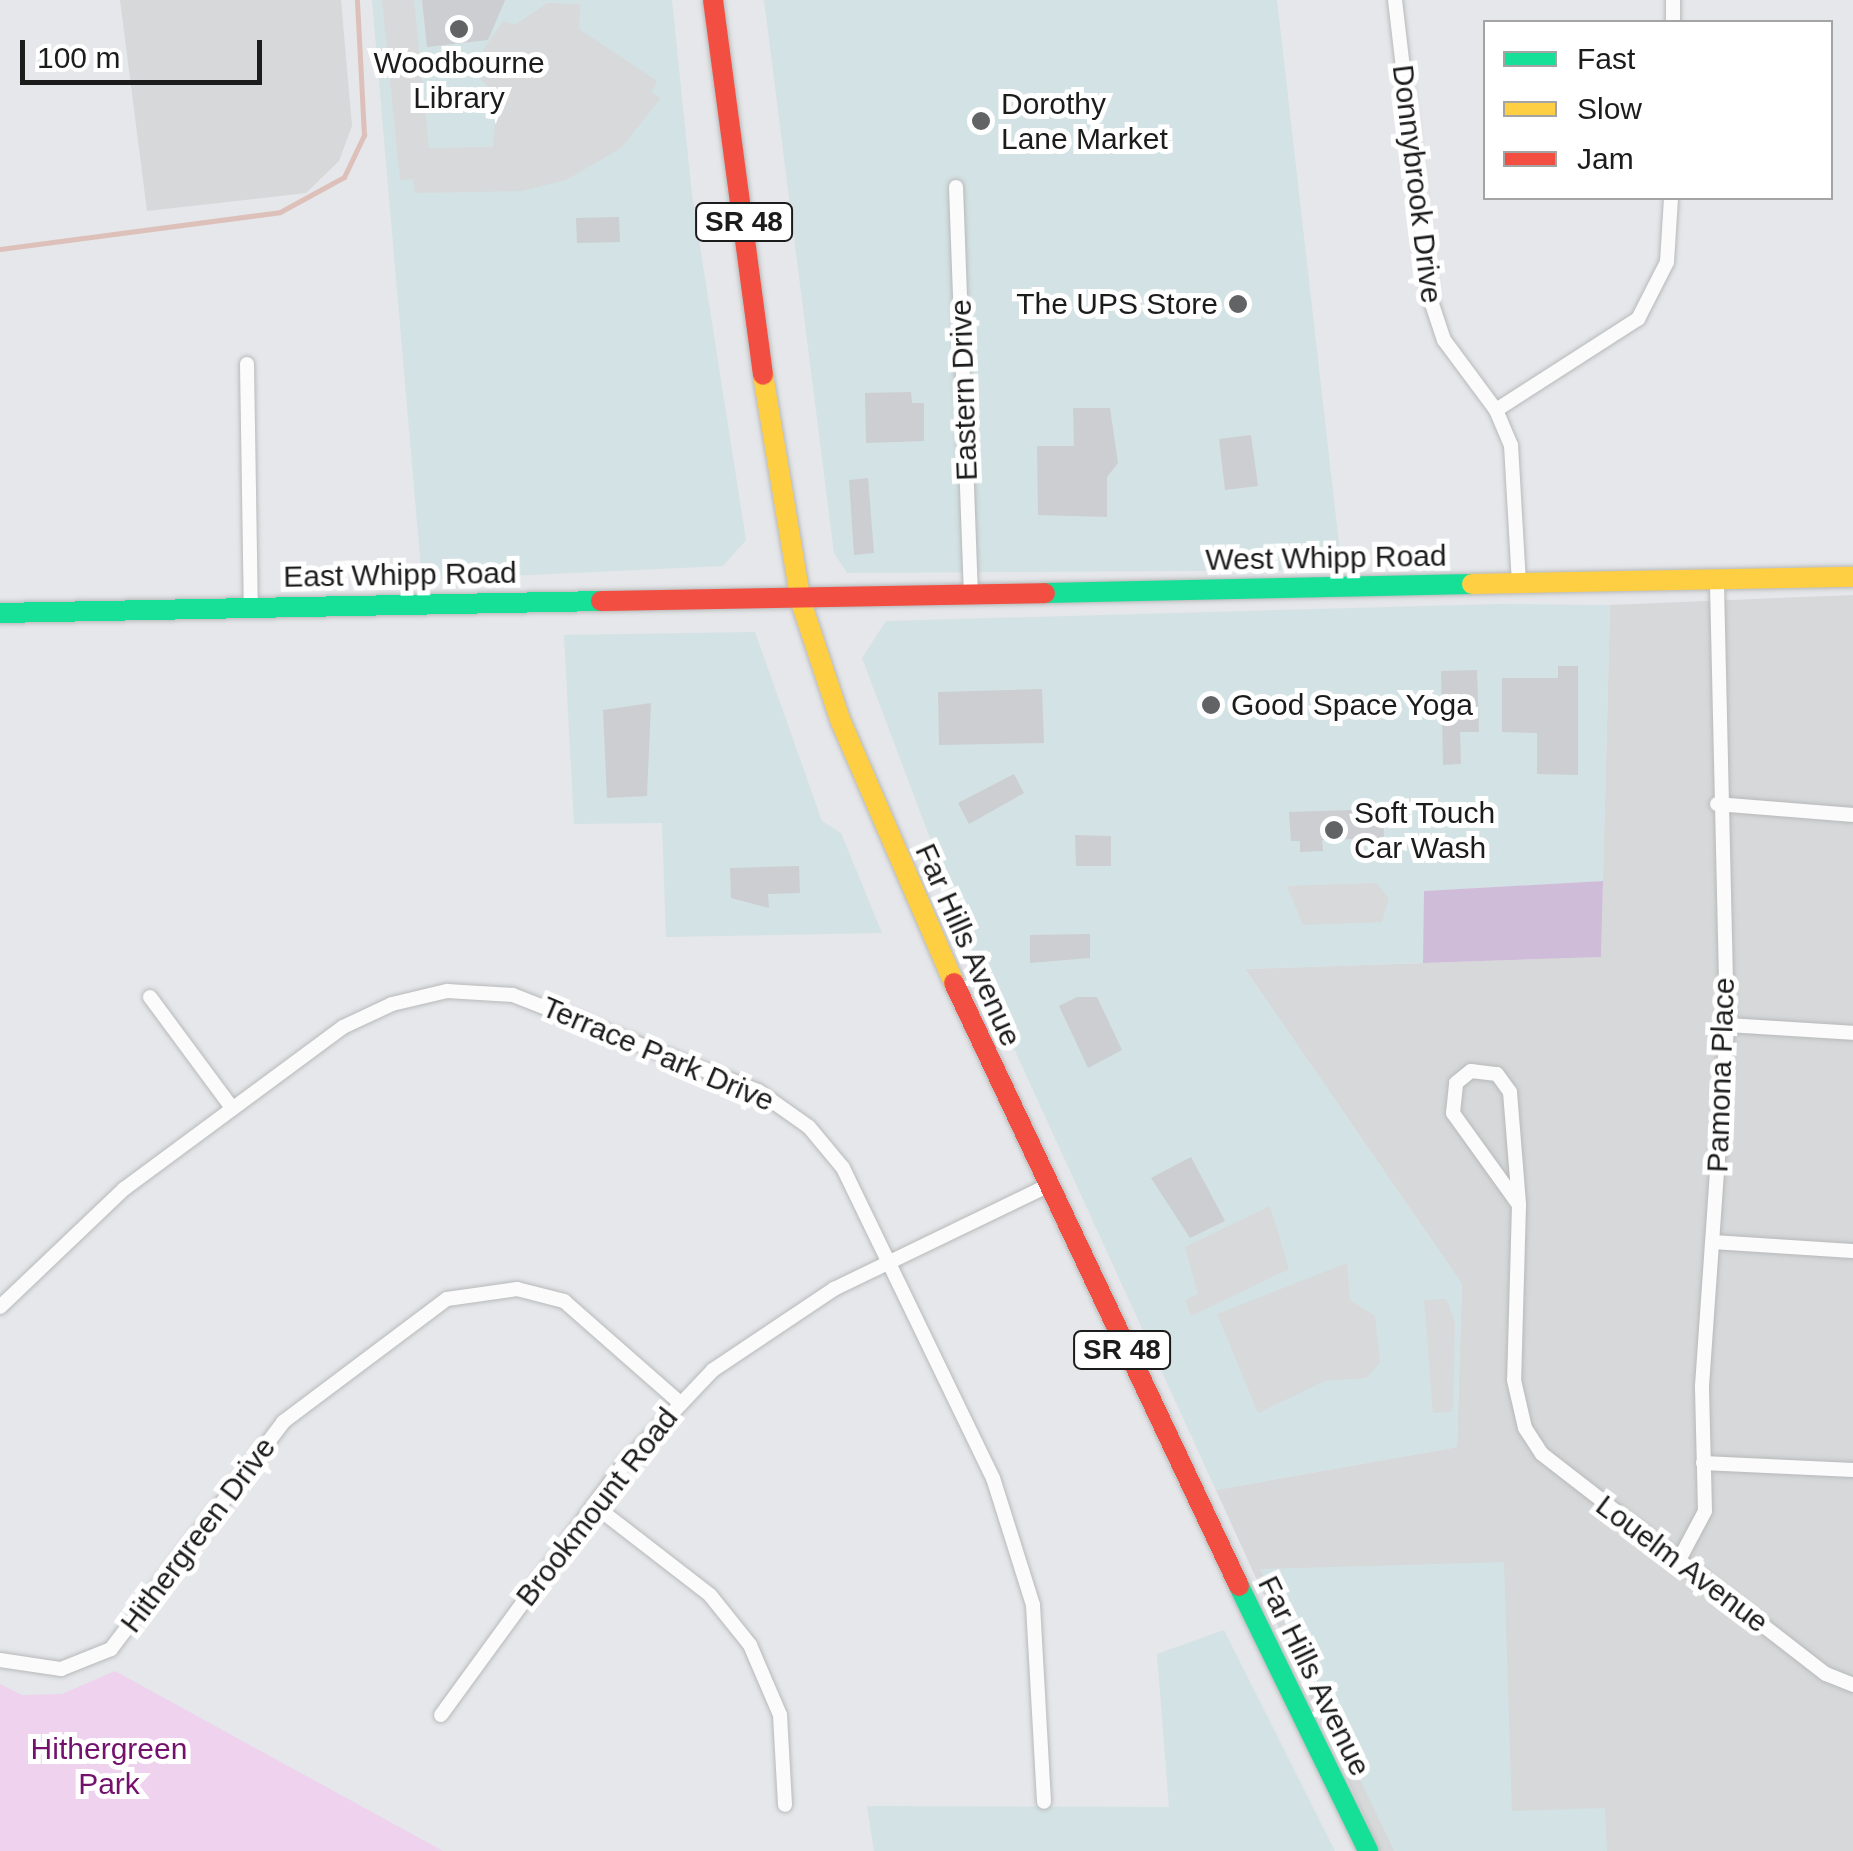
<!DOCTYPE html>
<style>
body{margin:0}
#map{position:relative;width:1853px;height:1851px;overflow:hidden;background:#e5e7ea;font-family:Arial,sans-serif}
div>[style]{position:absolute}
.residential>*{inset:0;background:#d6d8d9}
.commercial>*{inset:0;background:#d3e2e4}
.forest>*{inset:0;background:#cebcd8}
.park>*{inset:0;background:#eed2ee}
.parking>*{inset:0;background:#d8d9da}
.stream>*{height:5px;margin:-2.5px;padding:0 2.5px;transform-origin:2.5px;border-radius:2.5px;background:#ddc0ba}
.building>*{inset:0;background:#ccced1}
.roads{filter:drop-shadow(0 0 2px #b8b9ba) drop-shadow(0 0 2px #b8b9ba)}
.street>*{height:14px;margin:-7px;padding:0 7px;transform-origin:7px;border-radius:7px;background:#fbfbfc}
.fast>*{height:20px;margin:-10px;padding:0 10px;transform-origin:10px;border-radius:10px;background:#16e098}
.slow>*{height:20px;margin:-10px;padding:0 10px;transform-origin:10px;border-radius:10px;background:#ffcf43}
.jam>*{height:20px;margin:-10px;padding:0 10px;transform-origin:10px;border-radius:10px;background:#f24e42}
.dots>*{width:28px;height:28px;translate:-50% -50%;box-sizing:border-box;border:5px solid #fff;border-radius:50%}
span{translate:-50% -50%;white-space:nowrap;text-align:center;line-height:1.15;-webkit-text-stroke:10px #fff;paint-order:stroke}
.shield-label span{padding:2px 8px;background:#fff;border:2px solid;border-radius:8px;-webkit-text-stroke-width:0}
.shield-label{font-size:28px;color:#1c1c1c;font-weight:700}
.poi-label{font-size:30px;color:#1c1c1c}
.left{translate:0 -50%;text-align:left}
.right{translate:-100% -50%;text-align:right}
.street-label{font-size:30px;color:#1c1c1c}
.park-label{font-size:30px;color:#73116d}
.legend{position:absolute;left:1483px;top:20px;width:350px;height:180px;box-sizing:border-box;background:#fff;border:2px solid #a4a4a4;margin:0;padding:12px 18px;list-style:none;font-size:30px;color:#1c1c1c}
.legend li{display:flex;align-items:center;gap:20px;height:50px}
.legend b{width:50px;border:2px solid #a4a4a4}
.scale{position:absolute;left:20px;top:40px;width:242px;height:45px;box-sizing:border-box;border:5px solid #1c1c1c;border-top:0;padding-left:12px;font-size:30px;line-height:35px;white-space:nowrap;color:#1c1c1c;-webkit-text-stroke:8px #fff;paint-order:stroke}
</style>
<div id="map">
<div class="residential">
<div style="clip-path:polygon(120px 0,341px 0,352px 126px,339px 161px,306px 193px,147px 211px)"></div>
<div style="clip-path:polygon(1853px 595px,1853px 1851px,1380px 1851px,1216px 1490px,1457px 1447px,1462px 1284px,1245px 969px,1601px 957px,1610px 605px)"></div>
</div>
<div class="commercial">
<div style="clip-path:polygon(372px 0,672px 0,692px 195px,746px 540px,723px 566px,422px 580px)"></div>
<div style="clip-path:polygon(764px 0,1277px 0,1342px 570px,847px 573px,834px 553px)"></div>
<div style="clip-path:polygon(1500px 604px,1610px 605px,1603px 881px,1425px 891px,1423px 963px,1245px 969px,1462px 1284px,1457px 1447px,1216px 1490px,989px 994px,862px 658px,886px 621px)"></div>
<div style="clip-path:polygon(755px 632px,822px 821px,841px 833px,882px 933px,666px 937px,662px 823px,574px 824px,564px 635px)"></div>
<div style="clip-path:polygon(1504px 1562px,1512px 1811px,1605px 1808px,1607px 1851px,1394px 1851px,1260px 1569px)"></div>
<div style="clip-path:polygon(1224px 1630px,1335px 1851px,874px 1851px,867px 1806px,1169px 1807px,1157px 1654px)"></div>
</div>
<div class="forest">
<div style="clip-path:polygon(1603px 881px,1601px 957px,1423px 963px,1424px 891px)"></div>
</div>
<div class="park">
<div style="clip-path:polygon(115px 1671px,443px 1851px,0 1851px,0 1684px,22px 1695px,62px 1694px)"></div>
</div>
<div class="parking">
<div style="clip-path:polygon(382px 0,414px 0,429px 148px,493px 147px,497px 94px,481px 80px,483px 50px,503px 21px,515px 25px,547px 3px,580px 4px,579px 29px,657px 81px,651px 92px,661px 98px,621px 148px,566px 180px,522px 191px,415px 193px,413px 179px,400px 180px)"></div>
<div style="clip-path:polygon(1376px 883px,1389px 898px,1382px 922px,1303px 925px,1287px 886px)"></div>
<div style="clip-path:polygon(1270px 1206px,1289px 1269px,1191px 1316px,1185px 1300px,1198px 1294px,1185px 1247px)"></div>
<div style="clip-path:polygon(1347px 1263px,1350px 1300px,1375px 1316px,1380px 1363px,1366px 1378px,1325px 1381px,1258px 1413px,1217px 1314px)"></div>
<div style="clip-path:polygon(1446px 1299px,1455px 1322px,1453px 1404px,1452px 1412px,1433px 1413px,1424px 1300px)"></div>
</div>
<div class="stream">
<div style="left:0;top:249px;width:282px;rotate:-7.5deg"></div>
<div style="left:280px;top:212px;width:73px;rotate:-28.7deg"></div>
<div style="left:344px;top:177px;width:47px;rotate:-64.5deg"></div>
<div style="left:364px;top:135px;width:135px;rotate:-93deg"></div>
</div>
<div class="building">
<div style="clip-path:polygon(422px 0,505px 0,488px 40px,427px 47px)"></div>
<div style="clip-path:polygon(619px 217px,620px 242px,577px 243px,576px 218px)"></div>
<div style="clip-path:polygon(911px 392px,912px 403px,924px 403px,924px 441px,866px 443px,865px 393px)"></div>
<div style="clip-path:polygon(1073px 408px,1110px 408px,1118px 463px,1107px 477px,1107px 517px,1038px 515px,1037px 446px,1074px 446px)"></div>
<div style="clip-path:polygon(1251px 435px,1258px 486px,1225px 490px,1219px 439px)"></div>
<div style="clip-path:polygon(868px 478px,874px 553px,854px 555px,849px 480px)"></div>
<div style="clip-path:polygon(1558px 666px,1578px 666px,1578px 775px,1537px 774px,1537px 733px,1502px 732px,1502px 678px,1558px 678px)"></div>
<div style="clip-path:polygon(1477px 670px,1479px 732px,1460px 732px,1461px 764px,1443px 765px,1441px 671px)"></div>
<div style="clip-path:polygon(1042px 689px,1044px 743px,939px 745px,938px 692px)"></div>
<div style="clip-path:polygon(651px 703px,647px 796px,607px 798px,603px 710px)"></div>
<div style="clip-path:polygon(1014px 774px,1024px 793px,969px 824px,958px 803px)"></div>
<div style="clip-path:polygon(1383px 809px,1384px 838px,1322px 840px,1323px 851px,1300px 852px,1300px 841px,1291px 841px,1289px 812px)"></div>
<div style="clip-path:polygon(1075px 835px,1111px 836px,1111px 866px,1076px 866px)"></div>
<div style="clip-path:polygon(799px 866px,800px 893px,768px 894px,769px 908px,731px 898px,730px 868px)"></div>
<div style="clip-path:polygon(1090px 934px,1090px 958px,1030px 963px,1030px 935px)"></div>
<div style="clip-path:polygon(1077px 997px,1097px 997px,1122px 1050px,1088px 1068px,1059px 1006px)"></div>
<div style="clip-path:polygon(1191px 1157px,1225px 1221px,1190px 1238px,1151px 1178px)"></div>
</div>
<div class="roads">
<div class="street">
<div style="left:1395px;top:0;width:300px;rotate:83.3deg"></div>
<div style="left:1430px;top:298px;width:44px;rotate:71.6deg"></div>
<div style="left:1444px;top:340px;width:87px;rotate:53.4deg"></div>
<div style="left:1496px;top:410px;width:38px;rotate:67deg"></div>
<div style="left:1511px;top:445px;width:140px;rotate:86.7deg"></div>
<div style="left:1673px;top:22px;width:22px;rotate:-90deg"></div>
<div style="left:956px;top:187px;width:407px;rotate:87.9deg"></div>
<div style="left:247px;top:364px;width:244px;rotate:89.1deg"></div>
<div style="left:1496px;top:410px;width:169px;rotate:-32.7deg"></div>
<div style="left:1638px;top:319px;width:64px;rotate:-63deg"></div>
<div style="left:1667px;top:262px;width:64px;rotate:-86.4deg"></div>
<div style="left:1717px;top:804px;width:136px;rotate:4.6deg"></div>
<div style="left:150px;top:997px;width:138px;rotate:53.5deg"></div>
<div style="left:1727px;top:1025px;width:126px;rotate:3.6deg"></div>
<div style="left:1471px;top:1071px;width:26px;rotate:7deg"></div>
<div style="left:1497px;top:1074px;width:22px;rotate:54deg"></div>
<div style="left:1510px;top:1092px;width:113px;rotate:85.4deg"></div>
<div style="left:1519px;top:1205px;width:113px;rotate:-125.7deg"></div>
<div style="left:1453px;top:1113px;width:30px;rotate:-84deg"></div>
<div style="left:1456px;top:1083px;width:19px;rotate:-39deg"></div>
<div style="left:1519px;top:1205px;width:175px;rotate:91.6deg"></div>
<div style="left:1514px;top:1380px;width:49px;rotate:77.1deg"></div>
<div style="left:1525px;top:1428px;width:31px;rotate:57deg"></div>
<div style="left:1542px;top:1454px;width:359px;rotate:37.8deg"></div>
<div style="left:1826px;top:1674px;width:29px;rotate:22deg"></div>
<div style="left:1712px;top:1242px;width:141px;rotate:3.7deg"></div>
<div style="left:0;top:1307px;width:171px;rotate:-43.6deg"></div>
<div style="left:124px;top:1189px;width:272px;rotate:-36.5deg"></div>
<div style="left:343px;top:1027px;width:54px;rotate:-25.1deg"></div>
<div style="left:392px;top:1004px;width:57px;rotate:-13.3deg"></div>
<div style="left:447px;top:991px;width:66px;rotate:3.5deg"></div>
<div style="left:513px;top:995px;width:263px;rotate:21.4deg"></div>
<div style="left:758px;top:1091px;width:62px;rotate:35.2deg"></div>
<div style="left:809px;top:1127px;width:53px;rotate:50.3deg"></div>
<div style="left:843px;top:1168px;width:344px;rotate:64.2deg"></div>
<div style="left:993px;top:1478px;width:133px;rotate:72.5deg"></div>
<div style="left:1033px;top:1605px;width:197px;rotate:86.8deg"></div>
<div style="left:1703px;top:1463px;width:150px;rotate:2.7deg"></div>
<div style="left:595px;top:1506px;width:145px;rotate:37.7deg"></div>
<div style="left:710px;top:1595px;width:64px;rotate:51.3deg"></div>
<div style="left:750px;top:1645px;width:76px;rotate:66.8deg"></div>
<div style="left:780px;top:1715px;width:90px;rotate:86.8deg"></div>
<div style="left:1679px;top:1560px;width:55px;rotate:-62deg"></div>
<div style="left:1705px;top:1511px;width:125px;rotate:-91.4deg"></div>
<div style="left:1702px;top:1386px;width:362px;rotate:-86deg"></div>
<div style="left:1727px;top:1025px;width:443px;rotate:-91.3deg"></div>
<div style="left:0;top:1660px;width:62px;rotate:8.4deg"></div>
<div style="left:61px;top:1669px;width:54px;rotate:-21.8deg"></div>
<div style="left:111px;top:1649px;width:285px;rotate:-52.8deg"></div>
<div style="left:283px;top:1422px;width:205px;rotate:-36.9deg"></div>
<div style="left:447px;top:1299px;width:71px;rotate:-8.1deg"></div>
<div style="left:517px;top:1289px;width:49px;rotate:14.3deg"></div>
<div style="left:564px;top:1301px;width:152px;rotate:41.3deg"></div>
<div style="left:441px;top:1715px;width:311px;rotate:-53.9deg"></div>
<div style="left:624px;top:1464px;width:129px;rotate:-46.6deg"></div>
<div style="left:713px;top:1370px;width:146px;rotate:-33.8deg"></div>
<div style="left:834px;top:1289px;width:234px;rotate:-25.8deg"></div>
</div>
<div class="fast">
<div style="left:1045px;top:593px;width:427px;rotate:-1.2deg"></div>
<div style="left:0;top:613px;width:601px;rotate:-1.14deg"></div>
<div style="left:1239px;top:1586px;width:295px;rotate:64deg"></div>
</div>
<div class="slow">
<div style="left:763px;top:375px;width:230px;rotate:80.5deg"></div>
<div style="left:801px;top:602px;width:126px;rotate:71.6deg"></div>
<div style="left:841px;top:722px;width:284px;rotate:66.6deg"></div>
<div style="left:1472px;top:584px;width:381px;rotate:-1.1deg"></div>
</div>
<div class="jam">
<div style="left:713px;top:0;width:378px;rotate:82.4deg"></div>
<div style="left:601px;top:601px;width:444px;rotate:-1deg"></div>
<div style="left:954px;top:983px;width:667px;rotate:64.7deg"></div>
</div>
</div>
<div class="dots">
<div style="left:459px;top:29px;background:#626364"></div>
<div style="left:981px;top:121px;background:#626364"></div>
<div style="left:1238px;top:304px;background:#626364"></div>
<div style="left:1211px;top:705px;background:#626364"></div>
<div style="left:1334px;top:830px;background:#626364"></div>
</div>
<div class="shield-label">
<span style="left:744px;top:222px">SR 48</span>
<span style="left:1122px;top:1350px">SR 48</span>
</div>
<div class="poi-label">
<span style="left:459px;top:80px">Woodbourne<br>Library</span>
<span class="left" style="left:1001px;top:121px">Dorothy<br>Lane Market</span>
<span class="right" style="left:1218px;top:304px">The UPS Store</span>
<span class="left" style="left:1231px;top:705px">Good Space Yoga</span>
<span class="left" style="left:1354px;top:830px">Soft Touch<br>Car Wash</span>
</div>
<div class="street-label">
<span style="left:1417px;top:184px;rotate:83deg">Donnybrook Drive</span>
<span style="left:964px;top:390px;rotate:-92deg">Eastern Drive</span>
<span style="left:1326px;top:558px;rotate:-1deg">West Whipp Road</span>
<span style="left:400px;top:575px;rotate:-1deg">East Whipp Road</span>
<span style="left:968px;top:945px;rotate:66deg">Far Hills Avenue</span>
<span style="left:658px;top:1054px;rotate:23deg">Terrace Park Drive</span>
<span style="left:1721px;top:1075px;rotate:-88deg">Pamona Place</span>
<span style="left:597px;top:1507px;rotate:-52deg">Brookmount Road</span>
<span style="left:198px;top:1535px;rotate:-53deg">Hithergreen Drive</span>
<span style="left:1682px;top:1564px;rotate:37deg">Louelm Avenue</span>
<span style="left:1314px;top:1676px;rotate:64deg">Far Hills Avenue</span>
</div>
<div class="park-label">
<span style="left:109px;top:1766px">Hithergreen<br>Park</span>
</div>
<ul class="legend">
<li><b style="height:12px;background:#16e098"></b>Fast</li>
<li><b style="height:12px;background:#ffcf43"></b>Slow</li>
<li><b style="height:12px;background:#f24e42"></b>Jam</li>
</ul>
<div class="scale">100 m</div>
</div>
